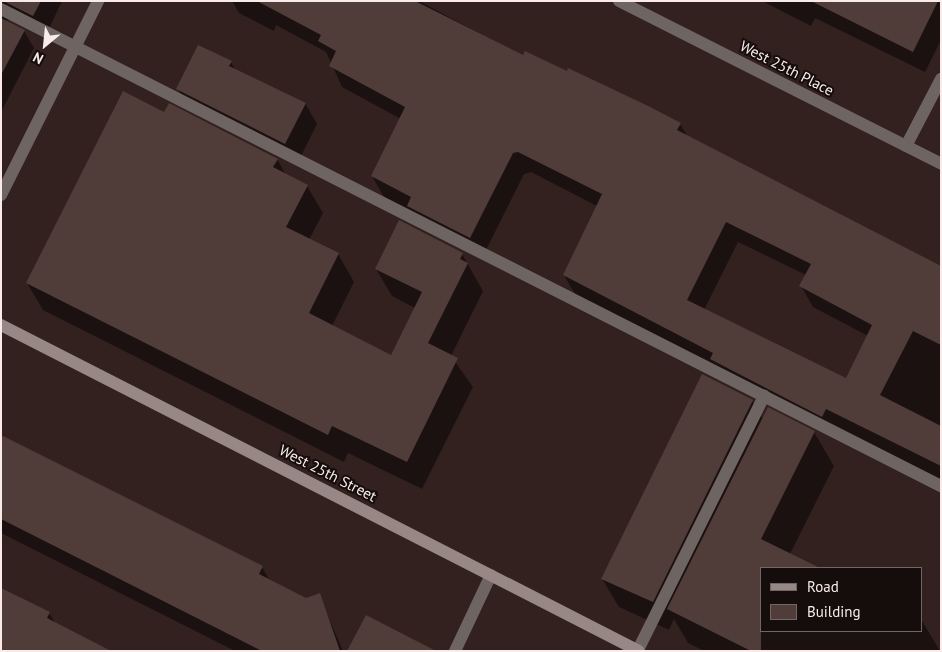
<!DOCTYPE html>
<style>
body{margin:0}
#map{position:relative;width:942px;height:652px;overflow:hidden;background:#33211f;font-family:"PT Sans",sans-serif}
div>[style]{position:absolute}
.shadow>*{inset:0;background:#0007}
.building>*{inset:0;background:#503d3a}
.lane>*{height:12px;margin:-6px;padding:0 6px;transform-origin:6px;border-radius:6px;background:#6e6563}
.street>*{height:12px;margin:-6px;padding:0 6px;transform-origin:6px;border-radius:6px;background:#6e6563}
.secondary>*{height:12px;margin:-6px;padding:0 6px;transform-origin:6px;border-radius:6px;background:#978885}
span{translate:-50% -50%;white-space:nowrap;text-align:center;line-height:1.15;-webkit-text-stroke:4px #150d0c;paint-order:stroke}
.street-label{font-size:15px;color:#f8ebe9}
.frame{position:absolute;inset:0;border:2px solid #f8ebe9;pointer-events:none}
.legend{position:absolute;left:760px;top:567px;width:162px;height:65px;box-sizing:border-box;background:#150d0c;border:1px solid #706664;margin:0;padding:6px 9px;list-style:none;font-size:15px;color:#f8ebe9}
.legend li{display:flex;align-items:center;gap:10px;height:25px}
.legend b{width:25px;border:1px solid #706664}
.north{position:absolute;left:20px;top:20px;width:50px;height:50px;-webkit-text-stroke:4px #150d0c;paint-order:stroke;rotate:208deg;font-size:14px;font-weight:700;line-height:20px;text-align:center;color:#f8ebe9}
.north::after{content:'';display:block;margin:auto;width:18px;height:22px;background:#f8ebe9;clip-path:polygon(50% 0,100% 100%,50% 72%,0 100%)}
</style>
<div id="map">
<div class="shadow">
<div style="clip-path:polygon(1px 1px,62px 1px,47px 33px,15px 18px,5px 21px,24px 31px,34px 48px,1px 112px)"></div>
<div style="clip-path:polygon(evenodd,232px 1px,419px 1px,524px 57px,680px 124px,688px 137px,941px 267px,941px 480px,576px 296px,564px 275px,597px 206px,531px 172px,524px 174px,482px 258px,384px 197px,372px 176px,401px 119px,342px 87px,326px 52px,276px 25px,274px 31px,239px 13px,232px 1px,738px 242px,806px 275px,801px 286px,813px 307px,868px 336px,846px 380px,704px 310px,738px 242px)"></div>
<div style="clip-path:polygon(762px 1px,941px 1px,941px 40px,925px 72px,815px 18px,811px 26px)"></div>
<div style="clip-path:polygon(231px 62px,235px 70px,305px 103px,317px 124px,297px 164px,190px 110px,178px 89px)"></div>
<div style="clip-path:polygon(165px 113px,277px 159px,286px 175px,307px 186px,323px 213px,309px 240px,338px 254px,354px 282px,332px 326px,391px 357px,415px 308px,392px 296px,376px 269px,462px 254px,483px 291px,451px 356px,473px 387px,422px 489px,348px 453px,344px 462px,43px 310px,27px 283px)"></div>
<div style="clip-path:polygon(752px 401px,763px 419px,814px 432px,834px 466px,790px 554px,817px 568px,761px 568px,761px 631px,921px 631px,921px 619px,940px 651px,704px 651px,688px 643px,674px 619px,669px 630px,619px 607px,602px 579px)"></div>
<div style="clip-path:polygon(1px 436px,262px 567px,270px 581px,306px 599px,319px 595px,343px 651px,235px 651px,1px 533px)"></div>
<div style="clip-path:polygon(49px 613px,56px 624px,1px 651px)"></div>
</div>
<div class="building">
<div style="clip-path:polygon(3px 1px,41px 1px,33px 16px)"></div>
<div style="clip-path:polygon(evenodd,257px 1px,415px 1px,523px 55px,525px 51px,567px 71px,568px 68px,646px 105px,681px 123px,677px 130px,941px 266px,941px 345px,913px 331px,880px 395px,941px 426px,941px 466px,826px 409px,822px 417px,710px 359px,713px 353px,563px 275px,602px 194px,518px 152px,513px 153px,470px 238px,407px 206px,411px 197px,371px 176px,405px 107px,329px 66px,336px 51px,318px 41px,321px 35px,257px 1px,726px 222px,811px 264px,799px 286px,872px 325px,846px 378px,687px 300px,726px 222px)"></div>
<div style="clip-path:polygon(811px 1px,938px 1px,913px 52px)"></div>
<div style="clip-path:polygon(1px 18px,25px 30px,1px 75px)"></div>
<div style="clip-path:polygon(198px 45px,232px 61px,229px 66px,306px 103px,285px 144px,176px 89px)"></div>
<div style="clip-path:polygon(123px 91px,164px 112px,169px 103px,278px 159px,273px 167px,308px 185px,286px 227px,339px 253px,309px 313px,391px 355px,422px 292px,375px 269px,399px 220px,463px 253px,460px 259px,468px 263px,428px 343px,458px 358px,407px 462px,332px 426px,328px 435px,26px 283px)"></div>
<div style="clip-path:polygon(702px 374px,753px 400px,653px 602px,601px 579px)"></div>
<div style="clip-path:polygon(768px 407px,815px 431px,761px 539px,820px 568px,761px 568px,761px 651px,751px 651px,667px 609px)"></div>
<div style="clip-path:polygon(1px 435px,263px 566px,259px 574px,306px 598px,320px 593px,340px 651px,262px 651px,1px 519px)"></div>
<div style="clip-path:polygon(1px 588px,50px 612px,47px 618px,111px 651px,1px 651px)"></div>
<div style="clip-path:polygon(366px 615px,436px 651px,347px 651px)"></div>
</div>
<div class="lane">
<div style="left:1px;top:9px;width:1054px;rotate:26.91deg"></div>
<div style="left:906px;top:146px;width:76px;rotate:-62.4deg"></div>
<div style="left:638px;top:650px;width:284px;rotate:-63.6deg"></div>
<div style="left:455px;top:651px;width:84px;rotate:-64.7deg"></div>
</div>
<div class="street">
<div style="left:619px;top:1px;width:361px;rotate:26.8deg"></div>
<div style="left:1px;top:195px;width:217px;rotate:-63.4deg"></div>
</div>
<div class="secondary">
<div style="left:1px;top:325px;width:716px;rotate:27.07deg"></div>
</div>
<div class="street-label">
<span style="left:787px;top:68px;rotate:27deg">West 25th Place</span>
<span style="left:328px;top:473px;rotate:27deg">West 25th Street</span>
</div>
<div class="frame"></div>
<ul class="legend">
<li><b style="height:6px;background:#978885"></b>Road</li>
<li><b style="height:14px;background:#503d3a"></b>Building</li>
</ul>
<div class="north">N</div>
</div>
